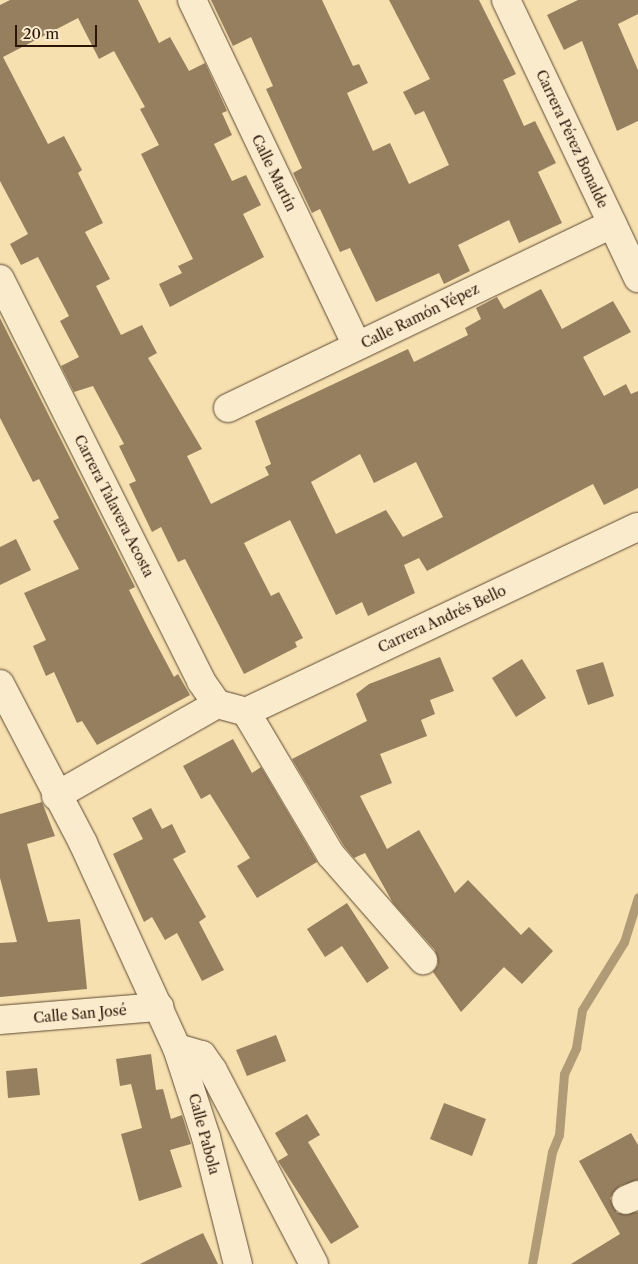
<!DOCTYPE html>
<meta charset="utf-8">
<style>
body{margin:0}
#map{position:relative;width:638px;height:1264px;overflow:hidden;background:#f6e0b0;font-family:"Libre Caslon Text",serif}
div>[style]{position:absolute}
.stream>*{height:9px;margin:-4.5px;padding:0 4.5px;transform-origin:4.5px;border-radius:4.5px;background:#b19b77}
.building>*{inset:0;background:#957f5f}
.roads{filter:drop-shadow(0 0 1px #5e4831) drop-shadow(0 0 1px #5e4831)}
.minor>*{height:28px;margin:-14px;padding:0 14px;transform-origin:14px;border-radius:14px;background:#f9ebcc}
span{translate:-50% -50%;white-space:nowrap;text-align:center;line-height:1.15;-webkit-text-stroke:5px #f9ebcc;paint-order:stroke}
.street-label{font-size:14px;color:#2c1607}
.scale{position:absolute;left:15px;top:25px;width:82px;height:22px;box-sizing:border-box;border:2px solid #2c1607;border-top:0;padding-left:6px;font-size:15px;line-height:18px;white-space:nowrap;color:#2c1607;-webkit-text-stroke:4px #f9ebcc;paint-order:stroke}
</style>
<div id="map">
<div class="stream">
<div style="left:532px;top:1264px;width:114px;rotate:-79.9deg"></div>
<div style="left:552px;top:1152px;width:18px;rotate:-68deg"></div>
<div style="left:559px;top:1135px;width:61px;rotate:-85.3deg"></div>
<div style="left:564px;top:1074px;width:29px;rotate:-65deg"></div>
<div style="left:576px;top:1048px;width:38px;rotate:-81deg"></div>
<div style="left:582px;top:1010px;width:80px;rotate:-58.3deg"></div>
<div style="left:624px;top:942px;width:47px;rotate:-72.7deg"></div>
</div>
<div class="building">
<div style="clip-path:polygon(evenodd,10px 0,138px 0,159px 43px,170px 37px,189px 71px,205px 63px,227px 111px,222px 113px,232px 135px,214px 144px,232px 181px,246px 175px,261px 205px,243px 214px,264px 257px,170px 307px,159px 284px,182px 273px,178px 266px,193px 259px,141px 154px,159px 145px,140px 109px,145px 107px,114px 51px,99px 59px,78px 18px,3px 57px,48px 144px,64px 136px,82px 170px,78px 173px,103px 223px,85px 232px,110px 279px,96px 286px,121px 335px,142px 325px,157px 353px,148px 358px,202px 449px,187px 456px,211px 504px,269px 475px,265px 467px,271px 464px,255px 421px,408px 349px,414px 362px,468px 335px,465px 328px,481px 319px,476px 308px,497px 297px,504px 309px,541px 289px,562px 329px,613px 301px,631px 332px,583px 357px,604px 396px,626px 384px,631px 394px,638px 391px,638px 488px,604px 505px,593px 484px,427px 571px,419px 558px,404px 565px,415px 593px,368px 616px,362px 602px,336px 615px,290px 520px,244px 543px,271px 596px,279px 592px,303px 638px,295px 642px,297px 647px,244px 674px,185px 559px,178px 562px,161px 527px,152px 532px,129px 484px,136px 481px,119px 446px,124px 444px,93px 386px,74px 392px,61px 366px,79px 357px,60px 321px,69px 316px,38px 257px,21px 265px,10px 244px,28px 234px,0 181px,0 5px,10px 0,360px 454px,374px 483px,416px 462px,443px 517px,403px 537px,386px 510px,336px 534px,311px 482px,360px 454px)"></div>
<div style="clip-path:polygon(211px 0,322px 0,353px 66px,359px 64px,368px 83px,347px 93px,373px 151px,390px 143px,409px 184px,449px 165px,424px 111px,415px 115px,403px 92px,430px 79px,389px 0,479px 0,516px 74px,503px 80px,524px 126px,535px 121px,556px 163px,538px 172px,562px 223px,519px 243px,509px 220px,458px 245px,470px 271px,444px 284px,439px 273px,376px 302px,350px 248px,340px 252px,320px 209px,312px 213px,293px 173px,302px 168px,266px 89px,273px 86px,251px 37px,233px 46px)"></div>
<div style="clip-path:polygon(578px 0,638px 0,638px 14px,618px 24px,638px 70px,638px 121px,617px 131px,582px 41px,564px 50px,547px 15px)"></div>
<div style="clip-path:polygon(0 318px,135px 587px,129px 590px,148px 628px,174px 677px,178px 674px,190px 695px,97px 745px,82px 721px,77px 723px,54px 672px,46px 676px,33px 646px,46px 640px,24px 593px,79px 569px,53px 521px,59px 518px,39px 479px,33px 482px,0 418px)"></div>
<div style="clip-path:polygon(16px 539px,31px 570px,0 585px,0 547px)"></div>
<div style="clip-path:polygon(440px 657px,454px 691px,430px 700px,435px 714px,421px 720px,427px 736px,380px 754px,392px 783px,360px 796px,387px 849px,419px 830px,455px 893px,468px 880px,521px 935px,529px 927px,553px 951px,522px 984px,504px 967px,461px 1012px,433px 972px,438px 965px,435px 950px,393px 903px,365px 853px,354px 858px,344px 846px,292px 759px,367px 721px,356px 694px,369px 684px)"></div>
<div style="clip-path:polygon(522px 659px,546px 698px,516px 717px,492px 678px)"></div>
<div style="clip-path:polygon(603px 662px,614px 696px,588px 705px,576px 670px)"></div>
<div style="clip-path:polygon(233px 739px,252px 773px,261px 767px,317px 862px,257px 898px,237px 866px,250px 858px,210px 794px,201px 799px,183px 766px)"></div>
<div style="clip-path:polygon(42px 802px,55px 836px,27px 844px,48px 922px,80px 919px,87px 989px,0 997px,0 943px,17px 942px,0 878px,0 814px)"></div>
<div style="clip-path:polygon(151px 808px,162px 829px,172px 824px,186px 852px,173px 859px,206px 917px,199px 922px,224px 970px,202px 981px,177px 933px,165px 940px,152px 917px,144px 922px,113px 854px,143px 839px,132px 818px)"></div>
<div style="clip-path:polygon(347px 903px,389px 968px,367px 983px,342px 946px,325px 957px,307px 929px)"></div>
<div style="clip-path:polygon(276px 1035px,286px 1061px,247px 1076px,236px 1050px)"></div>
<div style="clip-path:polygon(151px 1054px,156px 1090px,163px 1089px,171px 1119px,182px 1115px,191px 1144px,170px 1150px,182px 1187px,139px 1201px,121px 1134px,142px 1128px,131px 1084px,120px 1086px,116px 1059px)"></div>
<div style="clip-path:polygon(37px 1068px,40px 1095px,8px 1098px,6px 1071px)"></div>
<div style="clip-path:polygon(444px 1103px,486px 1119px,472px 1156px,430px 1139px)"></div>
<div style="clip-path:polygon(307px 1114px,320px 1135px,308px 1142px,359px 1227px,331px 1244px,278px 1161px,288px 1155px,275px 1133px)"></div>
<div style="clip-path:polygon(631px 1133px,638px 1145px,638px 1180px,620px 1186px,610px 1198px,617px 1213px,638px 1212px,638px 1264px,571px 1264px,620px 1234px,579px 1161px)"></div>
<div style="clip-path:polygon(203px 1233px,218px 1264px,140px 1264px,186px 1241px)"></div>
</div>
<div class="roads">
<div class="minor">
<div style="left:192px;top:0;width:383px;rotate:64.5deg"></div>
<div style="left:506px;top:0;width:308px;rotate:64.6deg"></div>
<div style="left:0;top:279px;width:449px;rotate:63.4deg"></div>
<div style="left:201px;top:681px;width:28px;rotate:55deg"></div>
<div style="left:217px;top:704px;width:30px;rotate:15deg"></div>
<div style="left:228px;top:408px;width:426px;rotate:-25.6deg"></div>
<div style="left:0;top:684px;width:179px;rotate:62.4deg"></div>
<div style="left:83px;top:843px;width:226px;rotate:65.4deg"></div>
<div style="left:177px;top:1048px;width:94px;rotate:72deg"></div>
<div style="left:206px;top:1137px;width:131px;rotate:75.9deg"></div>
<div style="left:246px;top:712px;width:433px;rotate:-25.3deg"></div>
<div style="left:246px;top:712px;width:166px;rotate:59.3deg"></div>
<div style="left:331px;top:855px;width:140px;rotate:48.8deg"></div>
<div style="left:56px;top:796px;width:185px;rotate:-29.7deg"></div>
<div style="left:0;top:1020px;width:160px;rotate:-4.7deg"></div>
<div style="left:177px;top:1048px;width:26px;rotate:16deg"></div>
<div style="left:202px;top:1055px;width:19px;rotate:55deg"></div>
<div style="left:213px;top:1071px;width:218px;rotate:62.4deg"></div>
<div style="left:626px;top:1200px;width:13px;rotate:-23deg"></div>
</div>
</div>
<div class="street-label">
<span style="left:572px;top:139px;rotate:65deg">Carrera Pérez Bonalde</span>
<span style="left:274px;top:173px;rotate:64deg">Calle Martín</span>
<span style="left:420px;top:316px;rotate:-26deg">Calle Ramón Yépez</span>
<span style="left:114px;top:506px;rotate:63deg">Carrera Talavera Acosta</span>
<span style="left:442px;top:619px;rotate:-25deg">Carrera Andrés Bello</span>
<span style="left:80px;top:1014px;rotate:-5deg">Calle San José</span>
<span style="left:204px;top:1134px;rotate:75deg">Calle Pabola</span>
</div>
<div class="scale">20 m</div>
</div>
